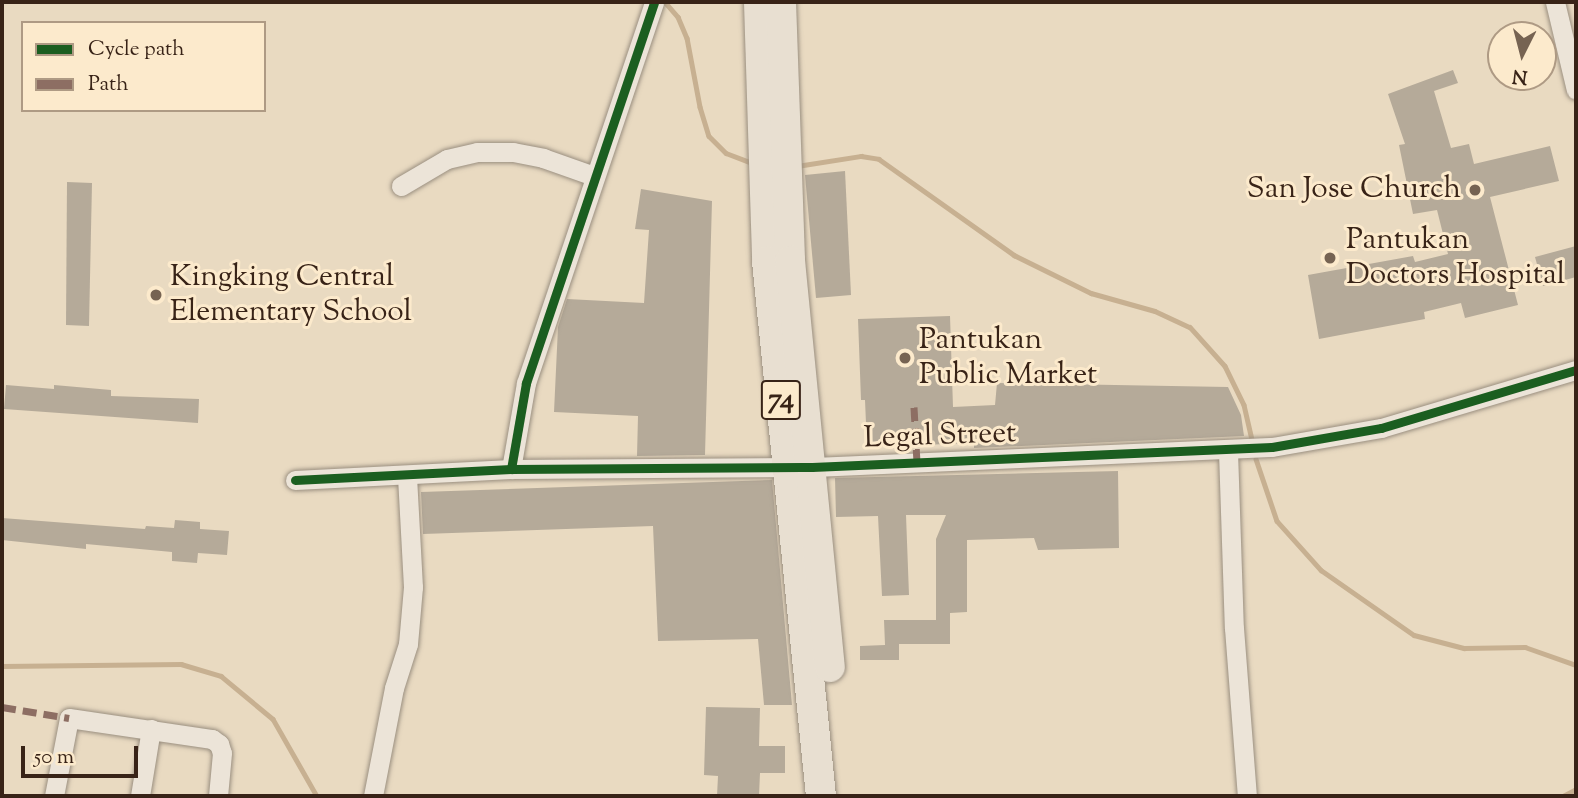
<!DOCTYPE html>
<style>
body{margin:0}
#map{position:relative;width:1578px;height:798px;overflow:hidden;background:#e9dac1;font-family:"Sorts Mill Goudy",serif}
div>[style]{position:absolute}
.stream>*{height:4.5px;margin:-2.25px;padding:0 2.25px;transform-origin:2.25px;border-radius:2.25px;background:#c7b091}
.building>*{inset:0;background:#b5aa99}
.roads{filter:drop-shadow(0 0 2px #9a8f80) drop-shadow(0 0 2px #9a8f80)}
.minor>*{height:19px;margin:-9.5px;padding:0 9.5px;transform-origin:9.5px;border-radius:9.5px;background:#ece4d8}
.highway>*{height:30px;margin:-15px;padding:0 15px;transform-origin:15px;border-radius:15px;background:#e8dfd1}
.quiet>*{height:7px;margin-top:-3.5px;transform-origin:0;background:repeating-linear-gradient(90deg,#8d6e63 0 14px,transparent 0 21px)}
.cycleway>*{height:9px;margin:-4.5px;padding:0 4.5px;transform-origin:4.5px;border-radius:4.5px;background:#1b5e20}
.dots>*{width:19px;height:19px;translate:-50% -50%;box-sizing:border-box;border:4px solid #fceacc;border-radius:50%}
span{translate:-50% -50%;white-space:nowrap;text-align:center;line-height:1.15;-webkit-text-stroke:6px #fceacc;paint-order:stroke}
.shield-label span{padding:2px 5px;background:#fceacc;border:2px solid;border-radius:5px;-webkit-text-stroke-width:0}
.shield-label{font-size:28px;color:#382317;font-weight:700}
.poi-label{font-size:30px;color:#382317}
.right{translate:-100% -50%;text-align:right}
.left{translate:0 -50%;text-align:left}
.street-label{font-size:30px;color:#382317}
.frame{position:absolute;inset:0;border:4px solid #382317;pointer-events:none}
.legend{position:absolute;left:21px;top:21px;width:245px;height:91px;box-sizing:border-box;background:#fceacc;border:2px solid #ae9a84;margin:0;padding:9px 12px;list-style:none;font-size:21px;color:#382317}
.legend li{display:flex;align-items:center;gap:14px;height:35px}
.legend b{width:35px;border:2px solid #ae9a84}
.north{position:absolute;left:1487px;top:21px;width:70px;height:70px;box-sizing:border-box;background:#fceacc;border:2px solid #ae9a84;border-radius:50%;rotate:186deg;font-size:19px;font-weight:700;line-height:28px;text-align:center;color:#382317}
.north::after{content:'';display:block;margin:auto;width:24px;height:32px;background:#766352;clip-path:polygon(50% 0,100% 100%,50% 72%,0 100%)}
.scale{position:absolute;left:21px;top:746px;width:117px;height:32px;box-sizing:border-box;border:4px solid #382317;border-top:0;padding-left:9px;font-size:21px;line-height:24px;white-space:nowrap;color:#382317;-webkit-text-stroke:5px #fceacc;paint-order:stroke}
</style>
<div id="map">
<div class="stream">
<div style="left:665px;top:2px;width:20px;rotate:49deg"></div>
<div style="left:678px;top:17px;width:23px;rotate:67deg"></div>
<div style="left:687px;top:38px;width:70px;rotate:79.3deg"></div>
<div style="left:700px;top:107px;width:30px;rotate:73deg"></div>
<div style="left:709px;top:136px;width:24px;rotate:45deg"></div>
<div style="left:726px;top:153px;width:28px;rotate:21deg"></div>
<div style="left:797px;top:166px;width:65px;rotate:-8.9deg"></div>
<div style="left:861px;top:156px;width:18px;rotate:9deg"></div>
<div style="left:879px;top:159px;width:166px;rotate:35.4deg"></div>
<div style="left:1014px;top:255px;width:86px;rotate:26.3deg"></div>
<div style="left:1091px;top:293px;width:66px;rotate:15.7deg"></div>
<div style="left:1155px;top:311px;width:38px;rotate:25deg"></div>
<div style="left:1190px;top:327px;width:52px;rotate:48.1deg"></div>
<div style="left:1225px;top:366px;width:43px;rotate:64deg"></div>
<div style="left:1244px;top:405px;width:35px;rotate:77deg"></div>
<div style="left:1256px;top:459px;width:65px;rotate:71.3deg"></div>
<div style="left:1277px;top:521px;width:66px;rotate:48.1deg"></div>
<div style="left:1321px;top:570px;width:113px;rotate:35deg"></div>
<div style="left:1414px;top:635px;width:52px;rotate:14.6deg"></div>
<div style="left:1464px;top:648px;width:61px;rotate:-0.9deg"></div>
<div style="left:1525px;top:647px;width:54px;rotate:19.4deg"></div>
<div style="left:2px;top:666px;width:179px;rotate:-0.6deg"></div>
<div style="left:181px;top:664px;width:42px;rotate:16.7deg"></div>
<div style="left:221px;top:676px;width:67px;rotate:39.6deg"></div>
<div style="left:273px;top:719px;width:89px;rotate:60.3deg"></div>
<div style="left:1563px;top:796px;width:15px;rotate:-28deg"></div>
</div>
<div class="building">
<div style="clip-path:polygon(1453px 70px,1458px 83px,1434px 91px,1451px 148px,1469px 144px,1474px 164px,1550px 146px,1559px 181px,1490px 197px,1518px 305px,1465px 318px,1461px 303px,1424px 312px,1425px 319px,1319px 339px,1308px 275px,1413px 256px,1415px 262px,1448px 254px,1437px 210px,1413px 214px,1399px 145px,1405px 144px,1388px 94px)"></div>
<div style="clip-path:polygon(845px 171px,851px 295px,816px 298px,805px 175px)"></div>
<div style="clip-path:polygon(67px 182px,92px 183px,89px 326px,66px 325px)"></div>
<div style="clip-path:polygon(641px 189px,712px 201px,705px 455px,637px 456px,638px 416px,554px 412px,558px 327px,567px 299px,644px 303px,649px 230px,635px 229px)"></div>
<div style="clip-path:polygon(1576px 246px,1576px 277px,1543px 286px,1535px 257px)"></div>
<div style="clip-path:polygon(950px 316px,953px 407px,995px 405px,997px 383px,1228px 387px,1241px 415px,1244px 436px,974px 448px,974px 443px,867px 447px,865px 400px,861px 400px,858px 319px)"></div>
<div style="clip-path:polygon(6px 385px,54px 389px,54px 385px,111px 390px,111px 396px,199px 399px,198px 423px,4px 409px)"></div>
<div style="clip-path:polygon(1118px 471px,1119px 548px,1038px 550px,1034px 538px,967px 540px,967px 612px,950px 613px,950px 644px,899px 644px,899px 660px,860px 660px,860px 646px,885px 645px,884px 620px,936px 620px,936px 539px,946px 515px,906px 515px,909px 595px,882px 596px,878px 516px,836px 517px,835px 478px)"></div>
<div style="clip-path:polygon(772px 480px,792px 705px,764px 705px,758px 639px,658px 641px,653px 526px,423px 534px,421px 492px)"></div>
<div style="clip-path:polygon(2px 518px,145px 529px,146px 526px,174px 528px,175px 520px,200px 522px,200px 529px,229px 531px,227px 555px,198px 553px,197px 563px,172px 561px,172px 552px,86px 544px,86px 549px,2px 540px)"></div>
<div style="clip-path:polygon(706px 707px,760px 708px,759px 746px,785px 746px,785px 773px,760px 773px,759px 796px,717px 796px,718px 776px,704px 775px)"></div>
</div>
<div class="roads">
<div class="minor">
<div style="left:1555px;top:2px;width:90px;rotate:76.6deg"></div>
<div style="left:401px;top:186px;width:53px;rotate:-30.4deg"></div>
<div style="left:447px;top:159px;width:31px;rotate:-13deg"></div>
<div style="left:477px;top:152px;width:36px"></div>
<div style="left:513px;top:152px;width:31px;rotate:11deg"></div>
<div style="left:543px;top:158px;width:54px;rotate:19.4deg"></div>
<div style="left:1228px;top:451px;width:177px;rotate:88.1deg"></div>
<div style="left:1234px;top:628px;width:169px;rotate:85.6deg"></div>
<div style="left:511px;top:469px;width:87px;rotate:-80.1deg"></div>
<div style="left:526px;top:383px;width:402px;rotate:-71.4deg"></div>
<div style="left:295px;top:480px;width:216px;rotate:-2.9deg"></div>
<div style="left:511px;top:469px;width:301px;rotate:-0.4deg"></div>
<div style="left:812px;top:467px;width:460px;rotate:-2.5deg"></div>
<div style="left:1272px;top:447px;width:111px;rotate:-9.9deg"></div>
<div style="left:1381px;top:428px;width:203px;rotate:-16.6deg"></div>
<div style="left:54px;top:796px;width:79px;rotate:-79.1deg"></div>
<div style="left:69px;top:718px;width:145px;rotate:8.4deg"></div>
<div style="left:212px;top:739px;width:9px;rotate:36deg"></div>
<div style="left:219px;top:744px;width:9px;rotate:72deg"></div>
<div style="left:222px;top:753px;width:43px;rotate:95.3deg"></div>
<div style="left:140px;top:796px;width:68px;rotate:-80.7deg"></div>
<div style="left:373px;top:796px;width:110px;rotate:-79deg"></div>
<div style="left:394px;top:688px;width:46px;rotate:-72.3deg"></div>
<div style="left:408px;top:644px;width:57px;rotate:-85deg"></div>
<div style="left:413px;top:587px;width:112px;rotate:-93.1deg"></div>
</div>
<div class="highway">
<div style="left:759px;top:2px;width:259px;rotate:88.2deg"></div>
<div style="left:767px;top:261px;width:538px;rotate:84.24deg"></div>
<div style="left:781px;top:2px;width:259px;rotate:88deg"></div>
<div style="left:790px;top:261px;width:408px;rotate:84.4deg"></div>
</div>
</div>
<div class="quiet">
<div style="left:914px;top:407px;width:56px;rotate:86.9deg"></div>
<div style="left:2px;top:707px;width:68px;rotate:9.3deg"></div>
</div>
<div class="cycleway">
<div style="left:511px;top:469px;width:87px;rotate:-80.1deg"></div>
<div style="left:526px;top:383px;width:402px;rotate:-71.4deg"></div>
<div style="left:295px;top:480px;width:216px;rotate:-2.9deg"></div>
<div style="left:511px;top:469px;width:301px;rotate:-0.4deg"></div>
<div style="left:812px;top:467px;width:460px;rotate:-2.5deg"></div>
<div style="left:1272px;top:447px;width:111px;rotate:-9.9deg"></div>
<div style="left:1381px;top:428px;width:203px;rotate:-16.6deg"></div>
</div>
<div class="dots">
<div style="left:1475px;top:190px;background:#766352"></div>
<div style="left:1330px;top:258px;background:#766352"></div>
<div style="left:156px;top:295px;background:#766352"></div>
<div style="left:905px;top:358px;background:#766352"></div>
</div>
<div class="shield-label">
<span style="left:781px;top:400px">74</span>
</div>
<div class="poi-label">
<span class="right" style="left:1461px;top:190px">San Jose Church</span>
<span class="left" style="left:1346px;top:258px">Pantukan<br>Doctors Hospital</span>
<span class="left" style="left:170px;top:295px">Kingking Central<br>Elementary School</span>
<span class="left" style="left:919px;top:358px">Pantukan<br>Public Market</span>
</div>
<div class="street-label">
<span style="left:940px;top:437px;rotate:-2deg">Legal Street</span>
</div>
<div class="frame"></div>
<ul class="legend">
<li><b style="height:9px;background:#1b5e20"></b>Cycle path</li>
<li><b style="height:9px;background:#8d6e63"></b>Path</li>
</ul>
<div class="north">N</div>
<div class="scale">50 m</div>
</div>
